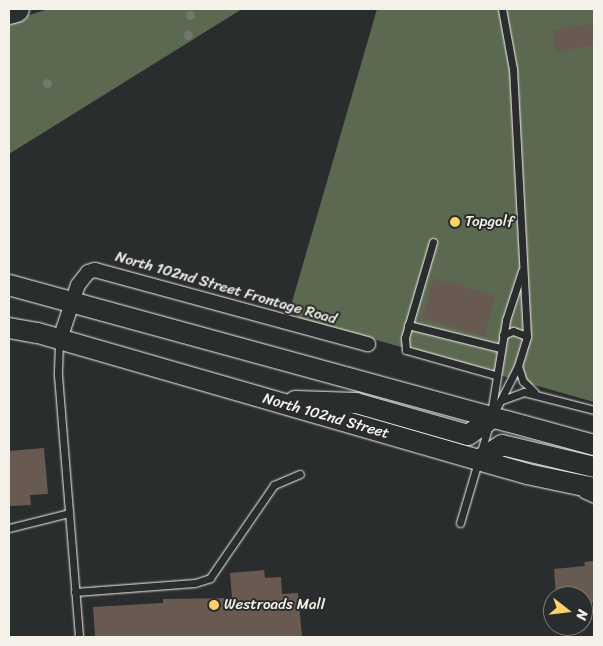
<!DOCTYPE html>
<style>
body{margin:0}
#map{position:relative;width:603px;height:646px;overflow:hidden;background:#2a2d2e;font-family:Sriracha,sans-serif}
div>[style]{position:absolute}
.green>*{inset:0;background:#5b6951}
.building>*{inset:0;background:#695a51}
.roads{filter:drop-shadow(0 0 1px #f4f1e8) drop-shadow(0 0 1px #f4f1e8)}
.lane>*{height:7px;margin:-3.5px;padding:0 3.5px;transform-origin:3.5px;border-radius:3.5px;background:#2a2d2e}
.street>*{height:14px;margin:-7px;padding:0 7px;transform-origin:7px;border-radius:7px;background:#2a2d2e}
.secondary>*{height:20px;margin:-10px;padding:0 10px;transform-origin:10px;border-radius:10px;background:#2a2d2e}
.highway>*{height:26px;margin:-13px;padding:0 13px;transform-origin:13px;border-radius:13px;background:#2a2d2e}
.trees>*{width:9px;height:9px;margin:-4.5px;border-radius:50%;background:#73776f}
.dots>*{width:14px;height:14px;translate:-50% -50%;box-sizing:border-box;border:2px solid #2a2d2e;border-radius:50%}
span{translate:-50% -50%;white-space:nowrap;text-align:center;line-height:1.15;-webkit-text-stroke:4px #2a2d2e;paint-order:stroke}
.poi-label{font-size:15px;color:#f4f1e8}
.left{translate:0 -50%;text-align:left}
.street-label{font-size:15px;color:#f4f1e8}
.frame{position:absolute;inset:0;border:10px solid #f4f1e8;pointer-events:none}
.north{position:absolute;left:543px;top:586px;width:50px;height:50px;box-sizing:border-box;background:#2a2d2e;border:1px solid #7b7b78;border-radius:50%;rotate:106deg;font-size:14px;font-weight:700;line-height:20px;text-align:center;color:#f4f1e8}
.north::after{content:'';display:block;margin:auto;width:18px;height:22px;background:#ffd166;clip-path:polygon(50% 0,100% 100%,50% 72%,0 100%)}
</style>
<div id="map">
<div class="green">
<div style="clip-path:polygon(49px 9px,242px 9px,9px 154px,9px 21px)"></div>
<div style="clip-path:polygon(377px 9px,594px 9px,594px 402px,299px 318px,295px 313px,292px 302px)"></div>
</div>
<div class="building">
<div style="clip-path:polygon(594px 23px,594px 45px,557px 52px,552px 31px)"></div>
<div style="clip-path:polygon(434px 278px,496px 296px,484px 336px,422px 318px)"></div>
<div style="clip-path:polygon(44px 448px,48px 494px,30px 495px,31px 505px,9px 506px,9px 451px)"></div>
<div style="clip-path:polygon(594px 561px,594px 603px,583px 604px,583px 596px,556px 596px,554px 569px,585px 566px,584px 562px)"></div>
<div style="clip-path:polygon(264px 570px,265px 578px,281px 577px,282px 594px,298px 593px,302px 637px,95px 637px,93px 607px,163px 603px,163px 599px,232px 598px,230px 573px)"></div>
</div>
<div class="roads">
<div class="lane">
<div style="left:433px;top:242px;width:100px;rotate:106.3deg"></div>
<div style="left:405px;top:338px;width:12px;rotate:85deg"></div>
<div style="left:406px;top:350px;width:92px;rotate:15.7deg"></div>
<div style="left:408px;top:325px;width:95px;rotate:14deg"></div>
<div style="left:503px;top:335px;width:11px;rotate:-22deg"></div>
<div style="left:513px;top:331px;width:15px;rotate:20deg"></div>
<div style="left:59px;top:342px;width:33px;rotate:92deg"></div>
<div style="left:58px;top:375px;width:263px;rotate:85.4deg"></div>
<div style="left:518px;top:366px;width:16px;rotate:72deg"></div>
<div style="left:523px;top:381px;width:16px;rotate:45deg"></div>
<div style="left:502px;top:400px;width:23px;rotate:-20deg"></div>
<div style="left:524px;top:392px;width:72px;rotate:14.4deg"></div>
<div style="left:491px;top:414px;width:95px;rotate:-80.9deg"></div>
<div style="left:506px;top:320px;width:52px;rotate:-71.9deg"></div>
<div style="left:493px;top:415px;width:55px;rotate:-63deg"></div>
<div style="left:518px;top:366px;width:31px;rotate:-73deg"></div>
<div style="left:527px;top:336px;width:267px;rotate:-93deg"></div>
<div style="left:513px;top:69px;width:61px;rotate:-100.4deg"></div>
<div style="left:583px;top:494px;width:12px;rotate:24deg"></div>
<div style="left:460px;top:523px;width:99px;rotate:-73.6deg"></div>
<div style="left:9px;top:528px;width:62px;rotate:-14deg"></div>
<div style="left:75px;top:592px;width:120px;rotate:-4.3deg"></div>
<div style="left:195px;top:583px;width:16px;rotate:-18deg"></div>
<div style="left:210px;top:578px;width:113px;rotate:-55.5deg"></div>
<div style="left:274px;top:485px;width:28px;rotate:-23deg"></div>
</div>
<div class="street">
<div style="left:60px;top:339px;width:57px;rotate:-71.6deg"></div>
<div style="left:78px;top:285px;width:16px;rotate:-52deg"></div>
<div style="left:88px;top:272px;width:7px;rotate:-16deg"></div>
<div style="left:95px;top:270px;width:283px;rotate:15.2deg"></div>
</div>
<div class="secondary">
<div style="left:9px;top:285px;width:606px;rotate:15.3deg"></div>
<div style="left:9px;top:328px;width:29px;rotate:10deg"></div>
<div style="left:38px;top:333px;width:509px;rotate:16.08deg"></div>
<div style="left:527px;top:474px;width:68px;rotate:11.8deg"></div>
<div style="left:295px;top:401px;width:61px;rotate:1.9deg"></div>
<div style="left:356px;top:403px;width:116px;rotate:15.9deg"></div>
<div style="left:468px;top:435px;width:28px;rotate:-35deg"></div>
<div style="left:479px;top:460px;width:27px;rotate:-33deg"></div>
<div style="left:502px;top:445px;width:95px;rotate:13.4deg"></div>
</div>
<div class="highway">
<div style="left:9px;top:11px;width:7px;rotate:-16deg"></div>
</div>
</div>
<div class="trees">
<div style="left:190px;top:15px"></div>
<div style="left:188px;top:35px"></div>
<div style="left:47px;top:83px"></div>
</div>
<div class="dots">
<div style="left:455px;top:222px;background:#ffd166"></div>
<div style="left:214px;top:605px;background:#ffd166"></div>
</div>
<div class="poi-label">
<span class="left" style="left:465px;top:222px">Topgolf</span>
<span class="left" style="left:224px;top:605px">Westroads Mall</span>
</div>
<div class="street-label">
<span style="left:226px;top:288px;rotate:16deg">North 102nd Street Frontage Road</span>
<span style="left:326px;top:416px;rotate:16deg">North 102nd Street</span>
</div>
<div class="frame"></div>
<div class="north">N</div>
</div>
